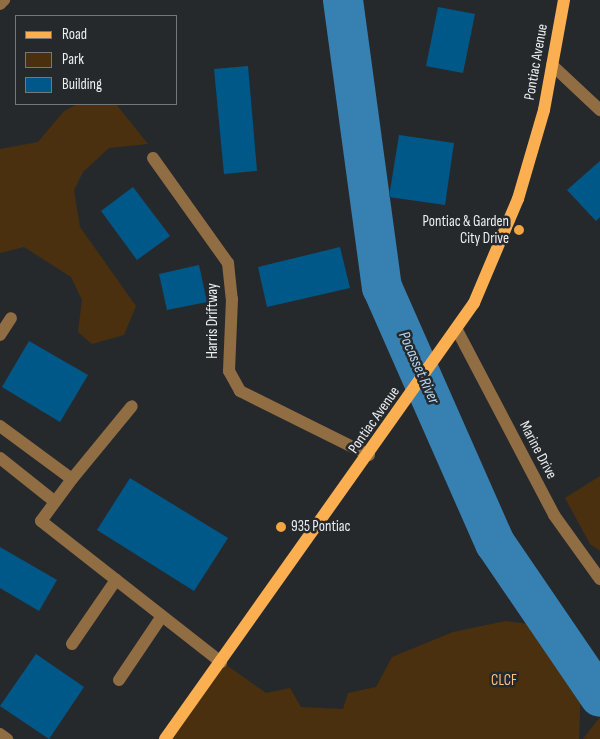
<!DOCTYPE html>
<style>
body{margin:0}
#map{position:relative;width:600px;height:739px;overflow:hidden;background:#26292c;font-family:"Sofia Sans Condensed",sans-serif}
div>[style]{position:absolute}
.green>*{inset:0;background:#4a300f}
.river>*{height:40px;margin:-20px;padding:0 20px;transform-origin:20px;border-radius:20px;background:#3780b2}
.building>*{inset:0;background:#005888}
.minor>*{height:12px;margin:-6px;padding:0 6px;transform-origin:6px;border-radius:6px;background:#916d43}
.major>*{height:12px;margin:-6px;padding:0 6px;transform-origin:6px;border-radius:6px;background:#fcaf50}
.dots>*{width:14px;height:14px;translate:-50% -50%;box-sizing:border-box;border:2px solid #26292c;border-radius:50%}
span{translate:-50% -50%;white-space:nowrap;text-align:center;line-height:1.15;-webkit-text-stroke:5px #26292c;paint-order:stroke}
.street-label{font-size:15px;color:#eceef0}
.poi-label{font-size:15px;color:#eceef0}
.right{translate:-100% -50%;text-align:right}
.left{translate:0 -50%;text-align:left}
.park-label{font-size:15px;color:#fdc27e}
.water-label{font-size:16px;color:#b3d7f3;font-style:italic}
.legend{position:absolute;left:15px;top:15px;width:162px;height:90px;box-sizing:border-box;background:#26292c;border:1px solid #75787a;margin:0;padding:6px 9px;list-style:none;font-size:15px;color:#eceef0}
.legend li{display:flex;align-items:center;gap:10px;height:25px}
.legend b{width:25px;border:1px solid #75787a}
</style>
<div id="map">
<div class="green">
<div style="clip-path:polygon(78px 104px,116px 104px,148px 144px,109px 148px,83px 172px,74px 190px,80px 227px,136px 306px,124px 335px,92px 344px,78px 332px,82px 300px,71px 277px,24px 247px,0 253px,0 149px,38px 142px,64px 111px)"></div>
<div style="clip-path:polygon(600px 476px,600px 551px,590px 544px,565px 498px)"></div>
<div style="clip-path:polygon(506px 621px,528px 624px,563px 639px,581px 682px,579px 739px,165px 739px,225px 664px,266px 693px,290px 688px,301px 707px,343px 709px,348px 693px,376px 687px,392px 657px,453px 632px)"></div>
<div style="clip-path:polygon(600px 717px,600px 739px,583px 739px)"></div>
</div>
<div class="river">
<div style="left:343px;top:0;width:290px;rotate:82.3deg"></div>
<div style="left:382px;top:287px;width:280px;rotate:66.2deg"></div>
<div style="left:495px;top:543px;width:186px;rotate:55.7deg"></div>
</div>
<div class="building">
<div style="clip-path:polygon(438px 7px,475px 14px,463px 73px,426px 66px)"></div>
<div style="clip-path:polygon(248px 66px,257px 171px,224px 174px,214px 69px)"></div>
<div style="clip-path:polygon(399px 135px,454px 143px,445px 205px,389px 197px)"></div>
<div style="clip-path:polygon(600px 161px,600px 217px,596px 221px,567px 190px)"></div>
<div style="clip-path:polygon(133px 187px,170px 236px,137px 260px,101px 211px)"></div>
<div style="clip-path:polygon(340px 247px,350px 288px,267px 307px,258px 267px)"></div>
<div style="clip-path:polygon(199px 265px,207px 302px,167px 310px,159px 274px)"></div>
<div style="clip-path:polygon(29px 341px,88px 375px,60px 422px,2px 387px)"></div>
<div style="clip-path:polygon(130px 478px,228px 538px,194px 591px,97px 530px)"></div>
<div style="clip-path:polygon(0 547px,57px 580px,39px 611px,0 588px)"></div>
<div style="clip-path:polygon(36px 654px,84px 687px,49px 739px,0 706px)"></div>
</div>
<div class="minor">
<div style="left:0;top:4px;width:6px;rotate:-45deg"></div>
<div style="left:552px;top:65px;width:66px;rotate:43.2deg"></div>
<div style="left:153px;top:158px;width:129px;rotate:54.5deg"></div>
<div style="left:228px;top:263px;width:36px;rotate:84deg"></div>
<div style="left:232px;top:299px;width:72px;rotate:92.4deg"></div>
<div style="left:229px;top:371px;width:23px;rotate:61deg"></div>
<div style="left:240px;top:391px;width:144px;rotate:26.4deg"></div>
<div style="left:457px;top:330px;width:209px;rotate:62.3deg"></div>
<div style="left:554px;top:515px;width:79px;rotate:54.3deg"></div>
<div style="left:0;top:335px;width:20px;rotate:-57deg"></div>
<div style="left:0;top:426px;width:89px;rotate:36.4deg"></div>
<div style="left:72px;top:479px;width:52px;rotate:126.4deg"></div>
<div style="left:41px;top:521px;width:229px;rotate:38.1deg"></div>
<div style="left:0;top:458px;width:69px;rotate:38.5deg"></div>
<div style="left:72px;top:479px;width:94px;rotate:-50.6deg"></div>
<div style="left:72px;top:644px;width:78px;rotate:-55.5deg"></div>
<div style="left:119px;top:680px;width:77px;rotate:-56.1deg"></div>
<div style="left:0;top:734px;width:9px;rotate:36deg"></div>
</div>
<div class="major">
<div style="left:165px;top:739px;width:534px;rotate:-54.67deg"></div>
<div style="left:474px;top:303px;width:113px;rotate:-67.1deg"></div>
<div style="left:518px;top:199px;width:93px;rotate:-73.7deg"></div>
<div style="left:544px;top:110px;width:112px;rotate:-79.7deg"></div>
</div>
<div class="dots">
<div style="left:519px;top:230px;background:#f2a541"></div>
<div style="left:281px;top:527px;background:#f2a541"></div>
</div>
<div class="street-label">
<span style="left:536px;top:62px;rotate:-80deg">Pontiac Avenue</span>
<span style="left:213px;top:321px;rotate:-90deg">Harris Driftway</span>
<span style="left:374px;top:420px;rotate:-55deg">Pontiac Avenue</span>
<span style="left:538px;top:450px;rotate:62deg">Marine Drive</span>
</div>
<div class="poi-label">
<span class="right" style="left:509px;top:230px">Pontiac &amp; Garden<br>City Drive</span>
<span class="left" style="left:291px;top:527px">935 Pontiac</span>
</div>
<div class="park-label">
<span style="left:504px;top:681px">CLCF</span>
</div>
<div class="water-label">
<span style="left:418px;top:368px;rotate:66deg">Pocasset River</span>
</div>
<ul class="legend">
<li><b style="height:6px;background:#fcaf50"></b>Road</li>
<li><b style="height:14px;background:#4a300f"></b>Park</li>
<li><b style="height:14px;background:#005888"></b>Building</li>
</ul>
</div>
